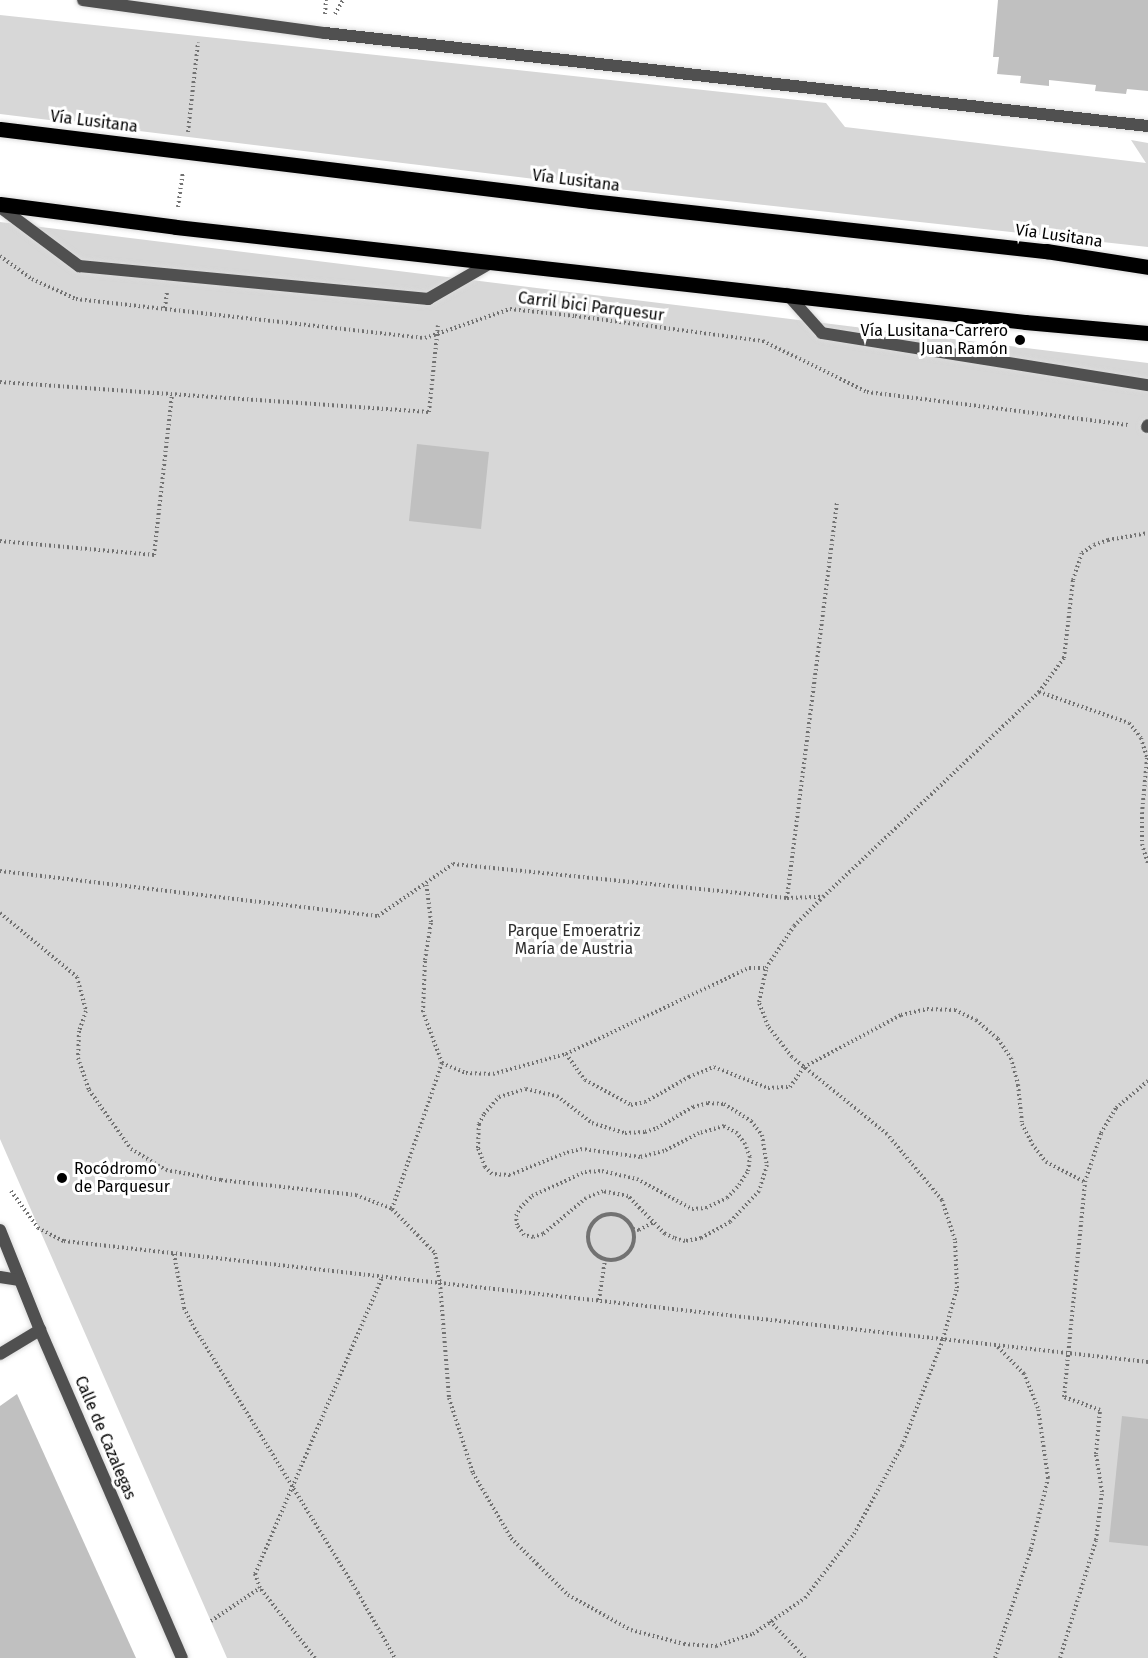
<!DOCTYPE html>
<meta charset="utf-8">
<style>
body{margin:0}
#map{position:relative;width:1148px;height:1658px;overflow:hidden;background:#fff;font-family:"Fira Sans",sans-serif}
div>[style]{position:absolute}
.green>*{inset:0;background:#d7d7d7}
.building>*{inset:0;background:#c0c0c0}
.path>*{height:4px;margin-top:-2px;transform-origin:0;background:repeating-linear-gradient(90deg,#727272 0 1.5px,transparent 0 4.5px)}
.path>.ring{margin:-2px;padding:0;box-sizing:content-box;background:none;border:4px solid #727272;border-radius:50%}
.roads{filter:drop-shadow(0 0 2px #dbdbdb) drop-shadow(0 0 2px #dbdbdb)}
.lane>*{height:12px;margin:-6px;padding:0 6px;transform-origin:6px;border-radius:6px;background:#505050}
.street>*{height:12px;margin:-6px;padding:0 6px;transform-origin:6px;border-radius:6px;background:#505050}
.primary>*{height:15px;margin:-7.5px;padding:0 7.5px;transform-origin:7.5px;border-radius:7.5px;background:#000}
.dots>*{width:16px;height:16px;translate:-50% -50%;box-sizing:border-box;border:3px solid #fff;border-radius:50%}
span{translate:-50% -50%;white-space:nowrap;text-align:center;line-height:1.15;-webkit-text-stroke:6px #fff;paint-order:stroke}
.street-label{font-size:16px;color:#000}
.poi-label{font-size:16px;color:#000}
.right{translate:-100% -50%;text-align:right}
.left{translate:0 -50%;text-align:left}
.park-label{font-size:16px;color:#2e2e2e}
</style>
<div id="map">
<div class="green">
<div style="clip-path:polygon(0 15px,826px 103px,845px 127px,1146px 163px,1131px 140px,1148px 143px,1148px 247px,608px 188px,0 114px)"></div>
<div style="clip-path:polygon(0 222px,1148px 363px,1148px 1658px,227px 1658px,0 1139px)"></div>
</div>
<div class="building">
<div style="clip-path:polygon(998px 0,1148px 0,1148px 91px,1127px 89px,1126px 94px,1095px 91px,1096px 85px,1049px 80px,1049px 86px,1020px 83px,1021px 76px,997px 74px,999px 57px,993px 57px)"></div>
<div style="clip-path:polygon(417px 444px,489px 452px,481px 529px,409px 521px)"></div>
<div style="clip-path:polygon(17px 1394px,136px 1658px,0 1658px,0 1406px)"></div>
<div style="clip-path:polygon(1122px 1416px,1148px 1419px,1148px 1546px,1109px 1542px)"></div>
</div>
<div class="path">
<div style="left:325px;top:14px;width:14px;rotate:-86deg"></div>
<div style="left:335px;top:14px;width:16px;rotate:-60deg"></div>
<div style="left:188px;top:132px;width:90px;rotate:-83.6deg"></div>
<div style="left:178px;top:207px;width:35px;rotate:-82deg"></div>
<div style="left:0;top:256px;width:39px;rotate:36deg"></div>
<div style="left:32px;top:279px;width:48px;rotate:24.4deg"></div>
<div style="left:76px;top:299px;width:351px;rotate:6.4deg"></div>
<div style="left:425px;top:338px;width:90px;rotate:-18.8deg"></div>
<div style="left:510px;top:309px;width:65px;rotate:6.1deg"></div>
<div style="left:575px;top:316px;width:190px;rotate:7.6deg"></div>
<div style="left:763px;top:341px;width:116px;rotate:26.1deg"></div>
<div style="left:867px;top:392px;width:263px;rotate:7.2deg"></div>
<div style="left:165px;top:308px;width:16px;rotate:-83deg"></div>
<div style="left:0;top:382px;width:430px;rotate:4deg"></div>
<div style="left:429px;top:412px;width:87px;rotate:-84.1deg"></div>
<div style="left:0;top:541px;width:155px;rotate:5.2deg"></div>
<div style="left:154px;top:555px;width:162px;rotate:-83.6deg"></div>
<div style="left:1039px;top:692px;width:95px;rotate:19deg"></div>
<div style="left:1129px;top:723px;width:19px;rotate:51deg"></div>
<div style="left:1141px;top:738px;width:21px;rotate:73deg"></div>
<div style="left:1147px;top:758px;width:55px;rotate:95.2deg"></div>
<div style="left:1142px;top:813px;width:31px;rotate:90deg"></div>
<div style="left:1142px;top:844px;width:21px;rotate:73deg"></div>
<div style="left:0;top:871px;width:381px;rotate:6.8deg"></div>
<div style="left:378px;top:916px;width:91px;rotate:-34.7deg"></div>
<div style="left:453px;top:864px;width:336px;rotate:5.8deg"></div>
<div style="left:787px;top:898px;width:35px;rotate:-2deg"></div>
<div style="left:787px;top:898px;width:398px;rotate:-82.8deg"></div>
<div style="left:0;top:913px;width:100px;rotate:39.7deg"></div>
<div style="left:77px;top:977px;width:35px;rotate:75deg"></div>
<div style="left:86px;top:1011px;width:21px;rotate:109deg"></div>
<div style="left:79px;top:1031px;width:27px;rotate:92deg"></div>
<div style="left:78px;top:1058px;width:34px;rotate:71deg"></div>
<div style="left:89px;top:1090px;width:72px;rotate:54.6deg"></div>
<div style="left:131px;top:1149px;width:41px;rotate:31deg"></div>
<div style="left:166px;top:1170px;width:56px;rotate:10.3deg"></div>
<div style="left:221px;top:1180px;width:136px;rotate:6.3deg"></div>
<div style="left:356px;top:1195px;width:39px;rotate:21deg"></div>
<div style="left:392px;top:1209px;width:62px;rotate:45.7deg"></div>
<div style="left:435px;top:1253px;width:30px;rotate:81deg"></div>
<div style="left:440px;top:1283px;width:115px;rotate:85.5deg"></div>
<div style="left:449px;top:1398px;width:79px;rotate:72.3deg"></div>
<div style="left:473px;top:1473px;width:75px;rotate:59.7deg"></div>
<div style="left:511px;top:1538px;width:81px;rotate:45deg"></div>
<div style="left:568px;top:1595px;width:72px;rotate:29.1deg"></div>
<div style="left:631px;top:1630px;width:55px;rotate:14.8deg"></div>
<div style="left:684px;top:1644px;width:32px;rotate:4deg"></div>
<div style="left:716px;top:1646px;width:39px;rotate:-18deg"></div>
<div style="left:753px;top:1634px;width:63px;rotate:-34.7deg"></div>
<div style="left:805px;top:1598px;width:81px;rotate:-52.6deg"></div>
<div style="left:854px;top:1534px;width:100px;rotate:-61.4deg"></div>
<div style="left:902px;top:1446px;width:115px;rotate:-69deg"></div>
<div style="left:943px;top:1339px;width:53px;rotate:-74.6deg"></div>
<div style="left:957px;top:1288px;width:48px;rotate:-92.4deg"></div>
<div style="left:955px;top:1240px;width:42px;rotate:-108deg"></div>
<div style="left:942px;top:1200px;width:86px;rotate:-129.8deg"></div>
<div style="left:887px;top:1134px;width:122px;rotate:-141deg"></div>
<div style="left:792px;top:1057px;width:39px;rotate:-128deg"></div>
<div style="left:768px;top:1026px;width:26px;rotate:-111deg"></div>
<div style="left:759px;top:1002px;width:35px;rotate:-78deg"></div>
<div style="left:766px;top:968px;width:50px;rotate:-56.3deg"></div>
<div style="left:794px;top:926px;width:41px;rotate:-45deg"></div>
<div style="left:823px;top:897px;width:298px;rotate:-43.5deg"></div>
<div style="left:1039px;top:692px;width:42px;rotate:-53.7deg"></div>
<div style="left:1064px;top:658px;width:79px;rotate:-83.4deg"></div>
<div style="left:1073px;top:580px;width:28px;rotate:-72deg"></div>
<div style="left:1082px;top:553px;width:14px;rotate:-34deg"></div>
<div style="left:1094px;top:545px;width:15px;rotate:-20deg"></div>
<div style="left:1108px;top:540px;width:41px;rotate:-9.9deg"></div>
<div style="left:566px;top:1054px;width:32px;rotate:54deg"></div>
<div style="left:585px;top:1080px;width:52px;rotate:28.5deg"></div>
<div style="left:631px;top:1105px;width:14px;rotate:-12deg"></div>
<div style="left:645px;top:1102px;width:51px;rotate:-29.6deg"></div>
<div style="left:689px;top:1077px;width:27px;rotate:-22deg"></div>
<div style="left:714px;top:1067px;width:58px;rotate:21.3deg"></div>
<div style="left:768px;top:1088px;width:22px;rotate:-3deg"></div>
<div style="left:790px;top:1087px;width:24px;rotate:-55deg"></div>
<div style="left:804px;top:1067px;width:110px;rotate:-28.2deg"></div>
<div style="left:901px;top:1015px;width:27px;rotate:-13deg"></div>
<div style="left:927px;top:1009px;width:28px;rotate:2deg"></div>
<div style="left:955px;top:1010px;width:23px;rotate:25deg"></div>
<div style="left:976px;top:1020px;width:29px;rotate:41deg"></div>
<div style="left:998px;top:1039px;width:23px;rotate:56deg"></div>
<div style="left:1011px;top:1058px;width:28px;rotate:75deg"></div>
<div style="left:1018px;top:1085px;width:39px;rotate:84deg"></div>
<div style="left:1022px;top:1124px;width:22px;rotate:63deg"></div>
<div style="left:1032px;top:1144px;width:23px;rotate:52deg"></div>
<div style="left:1046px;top:1162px;width:44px;rotate:27.1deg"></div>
<div style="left:442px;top:1063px;width:26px;rotate:23deg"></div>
<div style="left:466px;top:1073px;width:27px;rotate:2deg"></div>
<div style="left:493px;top:1074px;width:76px;rotate:-15.3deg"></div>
<div style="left:566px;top:1054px;width:202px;rotate:-25.2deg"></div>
<div style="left:749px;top:968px;width:17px"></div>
<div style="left:526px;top:1089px;width:32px;rotate:13deg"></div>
<div style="left:557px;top:1096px;width:44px;rotate:37.6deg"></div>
<div style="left:592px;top:1123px;width:34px;rotate:17deg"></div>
<div style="left:625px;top:1133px;width:20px;rotate:-3deg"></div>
<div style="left:645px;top:1132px;width:13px;rotate:-18deg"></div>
<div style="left:657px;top:1128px;width:42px;rotate:-30.3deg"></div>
<div style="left:693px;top:1107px;width:16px;rotate:-15deg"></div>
<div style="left:708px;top:1103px;width:16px;rotate:4deg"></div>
<div style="left:724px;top:1104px;width:32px;rotate:32deg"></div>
<div style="left:751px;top:1121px;width:18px;rotate:52deg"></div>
<div style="left:762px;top:1135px;width:30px;rotate:81deg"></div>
<div style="left:767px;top:1165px;width:27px;rotate:107deg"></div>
<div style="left:759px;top:1191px;width:42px;rotate:133.1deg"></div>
<div style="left:730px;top:1222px;width:33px;rotate:151deg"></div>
<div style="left:701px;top:1238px;width:16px;rotate:169deg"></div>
<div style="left:685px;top:1241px;width:11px;rotate:-165deg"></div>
<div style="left:674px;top:1238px;width:10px;rotate:-156deg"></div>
<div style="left:665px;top:1234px;width:53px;rotate:-134.2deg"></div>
<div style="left:628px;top:1196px;width:25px;rotate:-169deg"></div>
<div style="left:603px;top:1191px;width:18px;rotate:158deg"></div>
<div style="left:586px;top:1198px;width:56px;rotate:140.1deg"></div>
<div style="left:543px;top:1234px;width:10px;rotate:163deg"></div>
<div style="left:533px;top:1237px;width:9px;rotate:-167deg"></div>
<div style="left:524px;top:1235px;width:12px;rotate:-125deg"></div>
<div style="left:517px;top:1225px;width:9px;rotate:-96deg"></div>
<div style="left:516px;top:1216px;width:9px;rotate:-63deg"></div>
<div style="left:520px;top:1208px;width:17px;rotate:-45deg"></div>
<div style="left:532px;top:1196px;width:58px;rotate:-24.4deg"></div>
<div style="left:585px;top:1172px;width:17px;rotate:-3deg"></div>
<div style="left:602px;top:1171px;width:36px;rotate:13deg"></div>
<div style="left:637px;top:1179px;width:63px;rotate:28.6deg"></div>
<div style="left:692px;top:1209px;width:14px;rotate:-4deg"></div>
<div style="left:706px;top:1208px;width:23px;rotate:-25deg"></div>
<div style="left:727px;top:1198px;width:18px;rotate:-47deg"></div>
<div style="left:739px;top:1185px;width:17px;rotate:-57deg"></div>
<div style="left:748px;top:1171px;width:14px;rotate:-82deg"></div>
<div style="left:750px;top:1157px;width:14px;rotate:-111deg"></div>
<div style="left:745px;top:1144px;width:14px;rotate:-126deg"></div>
<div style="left:737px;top:1133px;width:15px;rotate:-152deg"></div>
<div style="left:724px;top:1126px;width:26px;rotate:164deg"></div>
<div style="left:699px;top:1133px;width:39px;rotate:153deg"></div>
<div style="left:664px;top:1151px;width:25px;rotate:166deg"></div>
<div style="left:640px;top:1157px;width:59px;rotate:-172.1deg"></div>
<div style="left:582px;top:1149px;width:17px;rotate:167deg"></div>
<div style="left:565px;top:1153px;width:59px;rotate:158.2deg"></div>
<div style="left:510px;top:1175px;width:18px;rotate:-177deg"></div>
<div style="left:492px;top:1174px;width:10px;rotate:-135deg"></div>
<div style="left:485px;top:1167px;width:20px;rotate:-110deg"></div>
<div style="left:478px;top:1148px;width:24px;rotate:-88deg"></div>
<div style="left:479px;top:1124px;width:11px;rotate:-63deg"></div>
<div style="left:484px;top:1114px;width:23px;rotate:-49deg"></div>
<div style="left:499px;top:1097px;width:28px;rotate:-17deg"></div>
<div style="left:11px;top:1191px;width:46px;rotate:53.9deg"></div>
<div style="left:38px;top:1228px;width:29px;rotate:27deg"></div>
<div style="left:64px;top:1241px;width:1091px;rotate:6.37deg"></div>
<div style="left:392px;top:1209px;width:154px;rotate:-71.1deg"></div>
<div style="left:442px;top:1063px;width:54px;rotate:-110.4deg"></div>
<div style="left:423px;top:1012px;width:52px;rotate:-87.8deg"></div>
<div style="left:425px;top:960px;width:38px;rotate:-81deg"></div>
<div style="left:431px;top:922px;width:39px;rotate:-97deg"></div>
<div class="ring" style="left:588px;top:1214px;width:42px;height:42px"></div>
<div style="left:633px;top:1229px;width:6px;rotate:9deg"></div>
<div style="left:639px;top:1230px;width:17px;rotate:-28deg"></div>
<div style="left:174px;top:1254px;width:55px;rotate:79.5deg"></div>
<div style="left:184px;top:1308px;width:18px;rotate:63deg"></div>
<div style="left:192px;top:1324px;width:316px;rotate:58.3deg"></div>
<div style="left:358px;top:1593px;width:75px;rotate:60.4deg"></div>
<div style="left:599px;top:1300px;width:40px;rotate:-81.5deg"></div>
<div style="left:211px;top:1621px;width:59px;rotate:-34deg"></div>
<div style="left:770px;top:1621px;width:51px;rotate:46.6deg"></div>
<div style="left:315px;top:1658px;width:89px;rotate:-128.2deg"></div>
<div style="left:260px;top:1588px;width:15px;rotate:-110deg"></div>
<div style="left:255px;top:1574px;width:323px;rotate:-66.8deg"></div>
<div style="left:995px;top:1658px;width:115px;rotate:-71.7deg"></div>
<div style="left:1031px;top:1549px;width:73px;rotate:-76.5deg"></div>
<div style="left:1048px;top:1478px;width:71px;rotate:-98.1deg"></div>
<div style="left:1038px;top:1408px;width:37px;rotate:-112deg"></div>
<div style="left:1024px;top:1374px;width:40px;rotate:-134deg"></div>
<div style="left:1060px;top:1658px;width:123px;rotate:-73deg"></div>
<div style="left:1096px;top:1540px;width:48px;rotate:-82.9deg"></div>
<div style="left:1102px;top:1492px;width:38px;rotate:-99deg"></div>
<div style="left:1096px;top:1454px;width:44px;rotate:-84.8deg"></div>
<div style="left:1100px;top:1410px;width:38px;rotate:-160deg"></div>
<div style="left:1064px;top:1397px;width:216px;rotate:-84.4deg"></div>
<div style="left:1085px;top:1182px;width:52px;rotate:-71.9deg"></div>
<div style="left:1101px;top:1133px;width:29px;rotate:-59deg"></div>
<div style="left:1116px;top:1108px;width:42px;rotate:-40.2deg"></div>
</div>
<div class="roads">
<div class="lane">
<div style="left:0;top:207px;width:99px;rotate:36.8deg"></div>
<div style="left:79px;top:266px;width:351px;rotate:5.4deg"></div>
<div style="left:428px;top:299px;width:74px;rotate:-30deg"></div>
<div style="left:787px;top:294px;width:52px;rotate:48.1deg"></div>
<div style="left:822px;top:333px;width:330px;rotate:9.1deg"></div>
<div style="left:1147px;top:427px;width:2px;rotate:-63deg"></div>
</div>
<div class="street">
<div style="left:83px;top:0;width:244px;rotate:7.8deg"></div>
<div style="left:325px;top:33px;width:828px;rotate:6.45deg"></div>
<div style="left:0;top:1230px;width:108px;rotate:68.2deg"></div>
<div style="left:40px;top:1330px;width:357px;rotate:66.6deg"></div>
<div style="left:0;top:1277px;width:20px;rotate:9deg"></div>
<div style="left:0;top:1354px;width:47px;rotate:-31deg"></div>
</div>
<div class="primary">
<div style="left:0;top:129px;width:595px;rotate:6.95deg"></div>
<div style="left:591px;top:201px;width:458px;rotate:6.3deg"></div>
<div style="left:1046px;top:251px;width:103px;rotate:8.9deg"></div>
<div style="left:0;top:204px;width:177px;rotate:7.4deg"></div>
<div style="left:176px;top:227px;width:854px;rotate:6.38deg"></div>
<div style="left:1025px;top:322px;width:123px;rotate:5.1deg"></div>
</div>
</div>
<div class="dots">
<div style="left:1020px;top:340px;background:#000"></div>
<div style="left:62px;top:1178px;background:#000"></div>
</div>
<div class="street-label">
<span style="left:94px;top:122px;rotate:7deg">Vía Lusitana</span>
<span style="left:576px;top:181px;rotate:7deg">Vía Lusitana</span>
<span style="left:1059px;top:236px;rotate:8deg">Vía Lusitana</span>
<span style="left:591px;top:307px;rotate:7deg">Carril bici Parquesur</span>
<span style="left:105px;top:1438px;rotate:67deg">Calle de Cazalegas</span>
</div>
<div class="poi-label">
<span class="right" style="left:1008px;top:340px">Vía Lusitana-Carrero<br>Juan Ramón</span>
<span class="left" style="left:74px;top:1178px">Rocódromo<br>de Parquesur</span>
</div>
<div class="park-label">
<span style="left:574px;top:940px">Parque Emperatriz<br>María de Austria</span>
</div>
</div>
